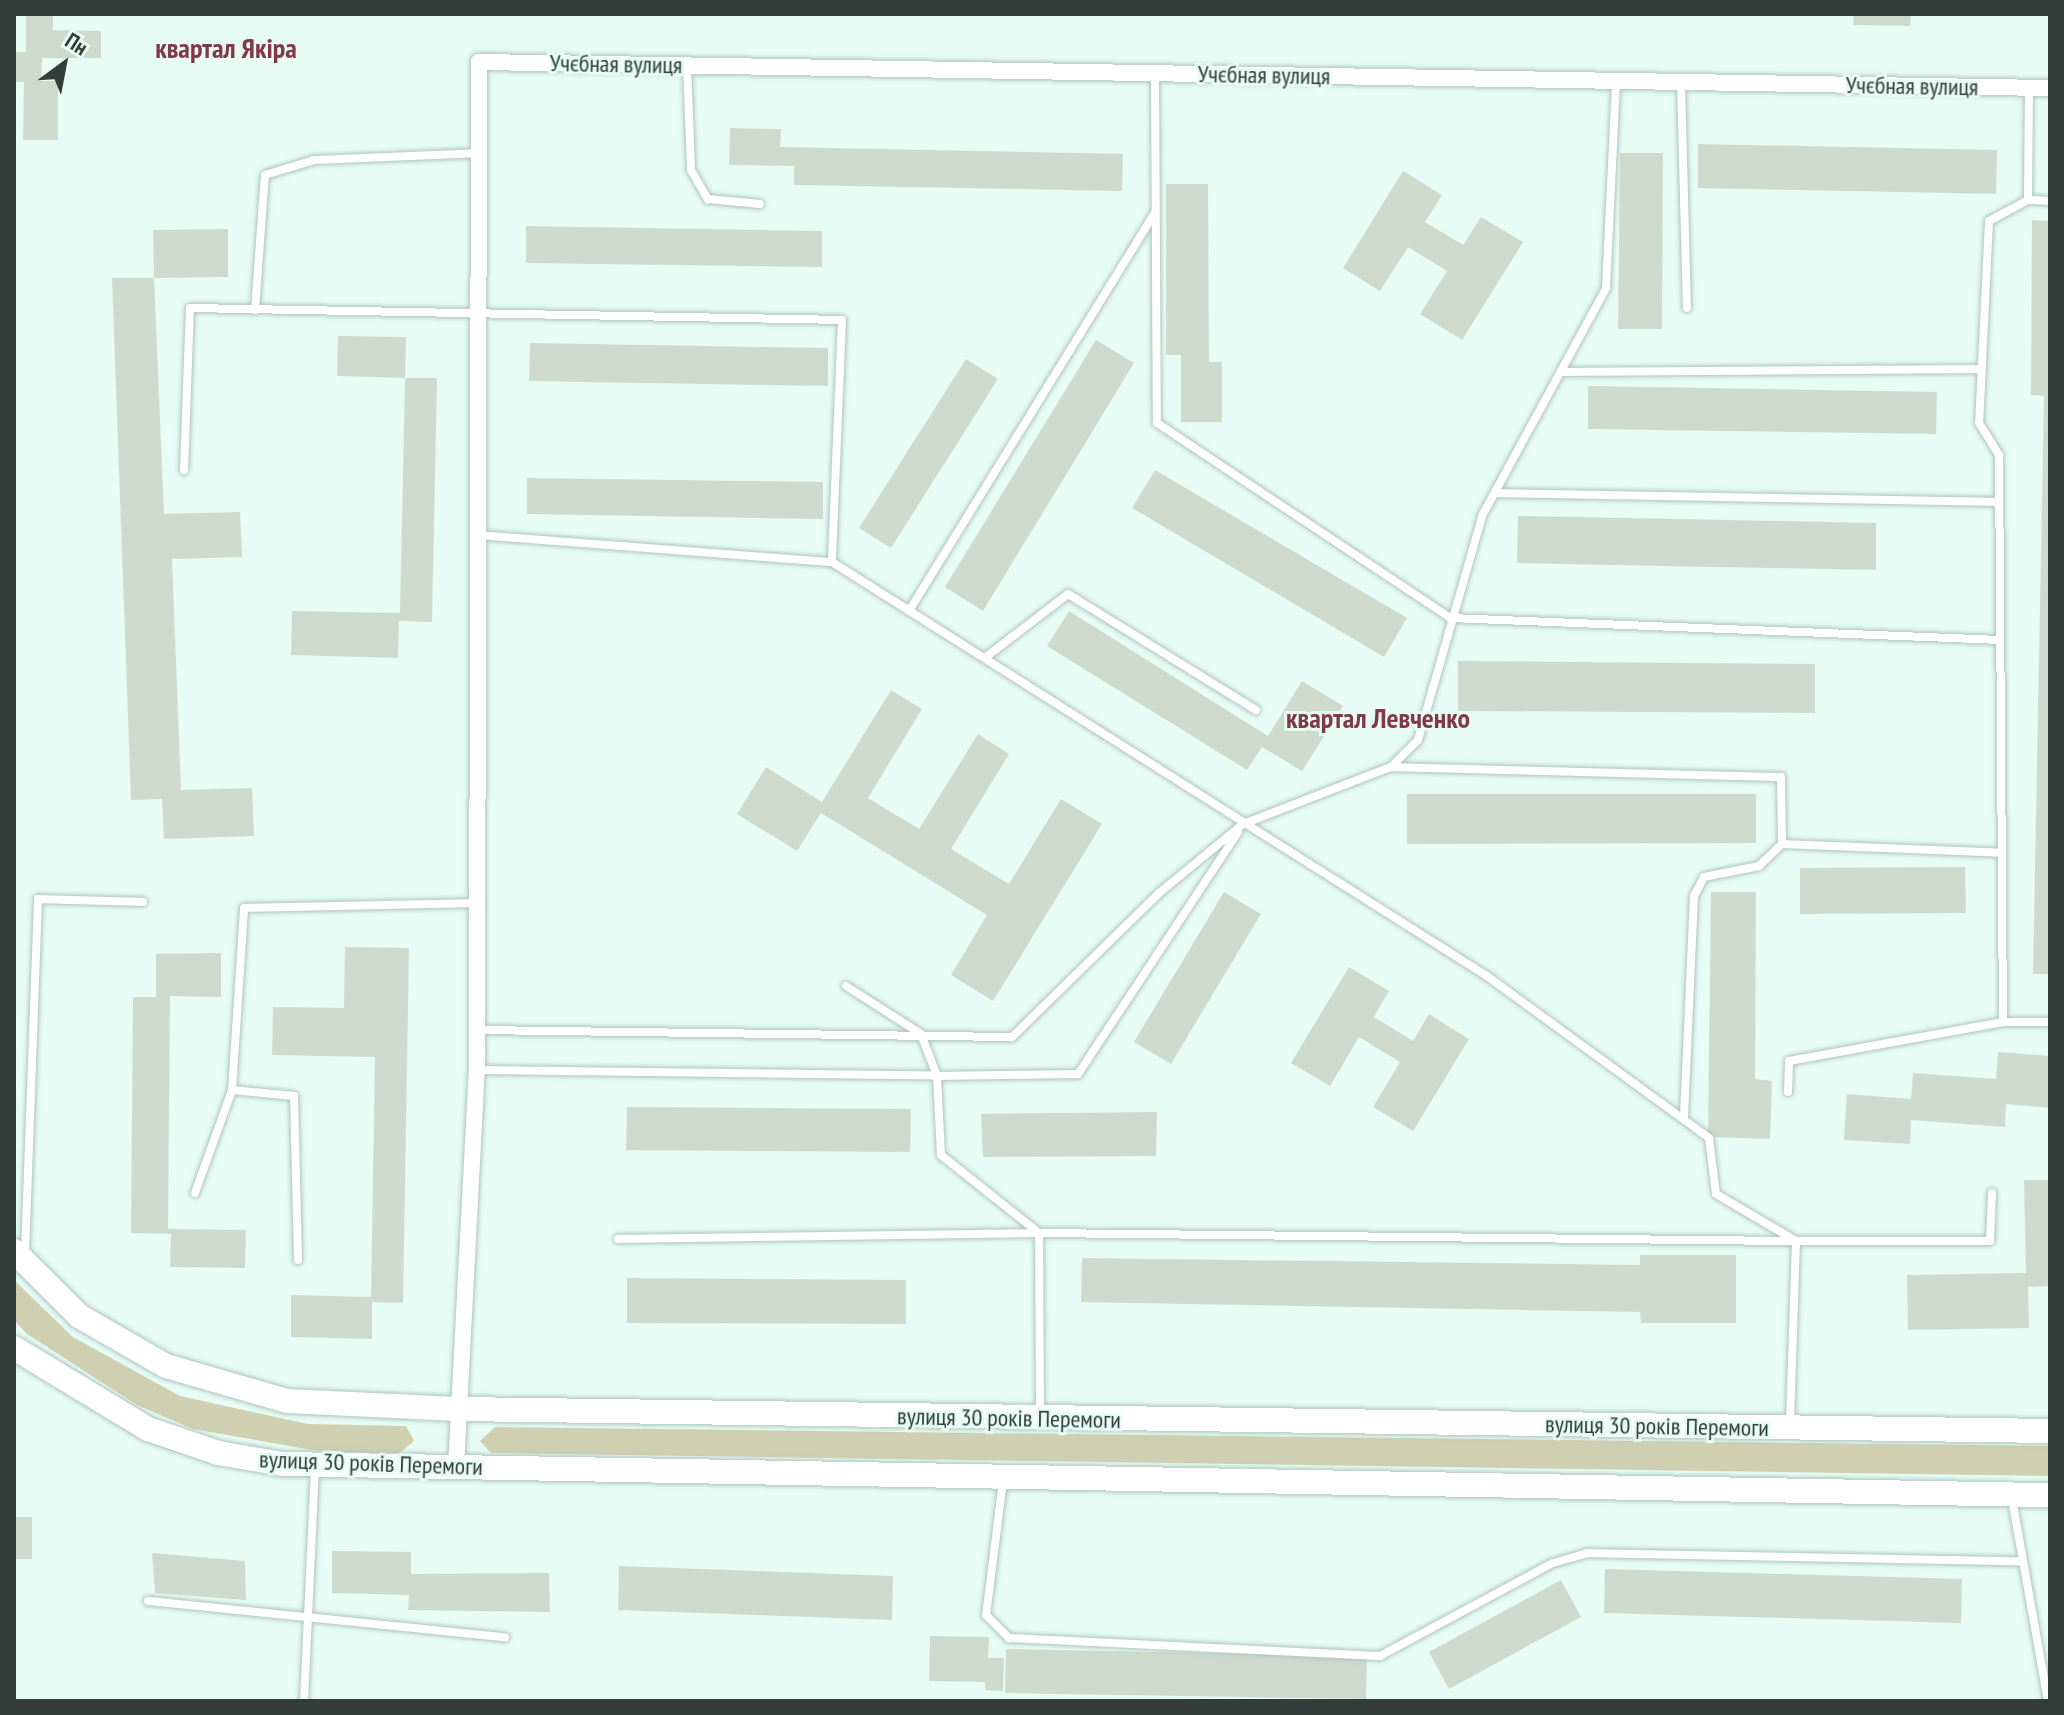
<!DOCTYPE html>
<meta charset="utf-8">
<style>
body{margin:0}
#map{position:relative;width:2064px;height:1715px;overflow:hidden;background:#e6fcf5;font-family:"PT Sans Narrow",sans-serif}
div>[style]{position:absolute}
.green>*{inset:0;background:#cfd0b2}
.building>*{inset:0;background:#cedbcc}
.roads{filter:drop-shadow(0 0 2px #afc4be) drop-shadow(0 0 2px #afc4be)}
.lane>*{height:8px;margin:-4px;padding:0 4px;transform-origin:4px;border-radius:4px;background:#fff}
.street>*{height:16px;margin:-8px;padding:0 8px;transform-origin:8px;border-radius:8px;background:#fff}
.secondary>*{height:24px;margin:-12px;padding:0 12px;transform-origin:12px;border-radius:12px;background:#fff}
span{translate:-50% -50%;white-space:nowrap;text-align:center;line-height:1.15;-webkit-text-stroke:6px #e6fcf5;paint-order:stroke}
.street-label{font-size:24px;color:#353d3b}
.quarter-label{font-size:28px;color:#813948;font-weight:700}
.frame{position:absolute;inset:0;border:16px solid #353d3b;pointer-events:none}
.north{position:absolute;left:24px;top:24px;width:80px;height:80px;-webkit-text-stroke:6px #e6fcf5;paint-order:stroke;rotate:32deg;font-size:22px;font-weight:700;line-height:32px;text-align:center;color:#353d3b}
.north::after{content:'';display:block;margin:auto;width:28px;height:36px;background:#353d3b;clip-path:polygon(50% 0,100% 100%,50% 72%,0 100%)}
</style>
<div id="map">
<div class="green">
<div style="clip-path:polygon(14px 1280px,73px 1337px,180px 1396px,308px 1424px,406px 1426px,414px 1441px,400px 1453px,324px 1452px,193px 1429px,137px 1405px,27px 1334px,14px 1320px)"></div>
<div style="clip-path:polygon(495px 1427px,2050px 1446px,2050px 1476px,491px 1453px,480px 1441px)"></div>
</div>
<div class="building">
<div style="clip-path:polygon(26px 14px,53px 14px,53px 30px,101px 31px,101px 58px,42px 58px,41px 81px,58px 81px,58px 140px,23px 140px,24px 82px,14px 82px,14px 52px,26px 52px)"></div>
<div style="clip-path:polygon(1854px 14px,1911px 14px,1910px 26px,1853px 25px)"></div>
<div style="clip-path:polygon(730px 128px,781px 129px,780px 147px,1123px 154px,1122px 191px,794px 185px,794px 166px,729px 165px)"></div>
<div style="clip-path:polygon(1698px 144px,1997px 150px,1996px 194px,1698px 188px)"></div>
<div style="clip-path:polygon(1620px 153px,1663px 153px,1662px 329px,1618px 329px)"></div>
<div style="clip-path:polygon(1403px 171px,1442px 195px,1425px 222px,1463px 245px,1481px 217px,1523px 242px,1462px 340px,1420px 314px,1447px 271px,1408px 247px,1380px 291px,1343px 268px)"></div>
<div style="clip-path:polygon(1166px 184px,1208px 184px,1209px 362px,1222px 362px,1222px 422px,1181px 422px,1181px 355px,1166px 355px)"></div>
<div style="clip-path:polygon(2032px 220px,2050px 221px,2050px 974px,2033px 974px,2044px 396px,2031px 395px)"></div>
<div style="clip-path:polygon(526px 226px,822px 231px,822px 267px,526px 263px)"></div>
<div style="clip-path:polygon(228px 229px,228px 277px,154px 278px,153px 230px)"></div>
<div style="clip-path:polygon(112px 278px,154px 278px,164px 514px,240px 512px,242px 557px,172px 559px,181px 790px,252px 788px,254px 836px,164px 839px,162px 799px,131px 800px)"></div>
<div style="clip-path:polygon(338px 336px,406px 337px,405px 378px,437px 378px,432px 622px,399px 621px,398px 658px,291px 655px,292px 611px,400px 613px,405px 378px,337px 376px)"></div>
<div style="clip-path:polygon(1096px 340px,1134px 363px,983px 611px,945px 587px)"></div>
<div style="clip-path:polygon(530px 343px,828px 348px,828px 386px,529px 381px)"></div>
<div style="clip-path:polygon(966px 359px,998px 379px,891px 548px,859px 528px)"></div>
<div style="clip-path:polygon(1588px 386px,1937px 392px,1936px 434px,1588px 429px)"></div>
<div style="clip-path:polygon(1155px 470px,1407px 618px,1384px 657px,1132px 508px)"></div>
<div style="clip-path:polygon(527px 478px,823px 482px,823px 519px,527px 514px)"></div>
<div style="clip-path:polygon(1518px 516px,1876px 523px,1876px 570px,1517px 563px)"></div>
<div style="clip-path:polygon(1069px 611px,1268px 736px,1302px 681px,1343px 706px,1302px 771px,1262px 747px,1247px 770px,1047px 646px)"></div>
<div style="clip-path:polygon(1458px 661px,1815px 664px,1815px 713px,1458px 711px)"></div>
<div style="clip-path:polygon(891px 690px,922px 709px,868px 798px,919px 829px,978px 734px,1009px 754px,951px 849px,1009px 884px,1061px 799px,1102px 824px,993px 1001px,951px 975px,987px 915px,821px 813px,797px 851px,737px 814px,766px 767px,822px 802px)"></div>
<div style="clip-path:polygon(1407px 794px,1756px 794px,1756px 843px,1407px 844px)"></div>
<div style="clip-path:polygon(1965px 867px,1966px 913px,1800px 914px,1800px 868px)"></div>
<div style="clip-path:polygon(1224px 892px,1261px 914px,1171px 1064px,1134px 1042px)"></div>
<div style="clip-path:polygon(1711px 892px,1756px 892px,1755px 1079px,1772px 1081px,1770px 1139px,1708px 1137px)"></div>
<div style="clip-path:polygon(345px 947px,409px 948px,403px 1303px,372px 1302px,372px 1339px,291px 1337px,291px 1295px,371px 1297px,375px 1057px,272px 1055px,273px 1007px,344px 1008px)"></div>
<div style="clip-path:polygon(221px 953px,221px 997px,170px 996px,168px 1229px,246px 1230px,245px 1268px,170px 1267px,171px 1234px,131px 1233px,133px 997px,156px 997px,156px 954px)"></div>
<div style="clip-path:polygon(1349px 967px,1389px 991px,1374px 1017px,1413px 1041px,1429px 1014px,1469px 1039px,1413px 1131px,1373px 1107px,1400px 1062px,1359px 1037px,1330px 1086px,1291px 1063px)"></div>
<div style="clip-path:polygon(1998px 1052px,2050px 1056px,2050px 1108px,2006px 1104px,2005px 1127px,1911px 1120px,1910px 1144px,1844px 1140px,1847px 1094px,1911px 1099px,1913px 1073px,1996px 1079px)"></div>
<div style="clip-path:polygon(627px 1107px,911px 1109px,910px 1152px,626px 1150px)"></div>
<div style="clip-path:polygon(1157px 1112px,1156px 1156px,983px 1157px,981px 1114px)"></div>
<div style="clip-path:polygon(2024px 1180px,2050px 1180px,2050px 1286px,2028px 1287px,2029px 1328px,1908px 1330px,1907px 1275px,2026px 1273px)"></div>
<div style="clip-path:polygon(1640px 1255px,1736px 1255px,1736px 1323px,1641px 1323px,1640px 1312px,1081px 1302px,1082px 1258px,1640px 1265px)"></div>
<div style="clip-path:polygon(627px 1278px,906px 1280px,906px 1324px,627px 1323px)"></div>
<div style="clip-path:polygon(14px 1517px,32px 1517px,32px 1559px,14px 1559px)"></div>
<div style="clip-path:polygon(332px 1551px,411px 1552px,411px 1574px,549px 1573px,550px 1612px,408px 1610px,409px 1595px,332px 1593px)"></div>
<div style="clip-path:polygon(152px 1553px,245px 1561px,246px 1600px,155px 1593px)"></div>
<div style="clip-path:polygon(619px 1566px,893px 1576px,892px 1620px,618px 1610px)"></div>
<div style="clip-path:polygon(1605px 1569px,1962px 1579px,1961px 1623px,1604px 1613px)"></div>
<div style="clip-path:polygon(1561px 1580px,1581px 1617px,1449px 1689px,1429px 1652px)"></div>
<div style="clip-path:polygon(930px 1636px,989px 1637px,988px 1658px,1004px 1658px,1003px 1691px,985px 1690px,985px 1682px,929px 1681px)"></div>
<div style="clip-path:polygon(1006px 1649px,1367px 1656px,1366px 1699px,1005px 1693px)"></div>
</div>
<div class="roads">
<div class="lane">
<div style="left:687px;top:65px;width:105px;rotate:87.8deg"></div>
<div style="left:691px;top:170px;width:34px;rotate:60deg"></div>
<div style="left:708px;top:199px;width:52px;rotate:5.5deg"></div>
<div style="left:1155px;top:73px;width:350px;rotate:89.7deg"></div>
<div style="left:1157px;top:423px;width:352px;rotate:33.6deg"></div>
<div style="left:1450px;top:618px;width:550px;rotate:2.29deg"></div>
<div style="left:1681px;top:82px;width:226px;rotate:88.5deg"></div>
<div style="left:2028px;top:200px;width:112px;rotate:-89.5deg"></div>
<div style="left:2050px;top:201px;width:22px;rotate:-177deg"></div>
<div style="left:2028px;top:200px;width:44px;rotate:151.7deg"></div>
<div style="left:1989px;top:221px;width:202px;rotate:92.8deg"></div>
<div style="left:1979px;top:423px;width:38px;rotate:58deg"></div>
<div style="left:1999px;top:455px;width:567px;rotate:89.6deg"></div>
<div style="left:2003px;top:1022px;width:47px"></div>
<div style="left:255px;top:310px;width:135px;rotate:-85.8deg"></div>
<div style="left:265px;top:175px;width:51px;rotate:-17deg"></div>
<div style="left:314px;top:160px;width:164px;rotate:-2.4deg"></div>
<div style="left:1561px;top:372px;width:421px;rotate:-0.4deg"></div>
<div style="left:184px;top:470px;width:162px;rotate:-87.9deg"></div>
<div style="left:190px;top:308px;width:652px;rotate:1.05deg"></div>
<div style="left:842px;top:320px;width:242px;rotate:92.4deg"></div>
<div style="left:1495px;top:493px;width:504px;rotate:1.02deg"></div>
<div style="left:478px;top:535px;width:355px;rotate:4.4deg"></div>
<div style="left:832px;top:562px;width:775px;rotate:32.3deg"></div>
<div style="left:1487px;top:976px;width:275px;rotate:36.1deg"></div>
<div style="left:1709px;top:1138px;width:56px;rotate:82.9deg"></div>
<div style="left:1716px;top:1194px;width:93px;rotate:30.4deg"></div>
<div style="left:1796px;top:1241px;width:194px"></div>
<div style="left:1990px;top:1241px;width:48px;rotate:-87.6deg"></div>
<div style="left:909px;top:611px;width:469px;rotate:-58.3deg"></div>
<div style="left:986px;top:657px;width:103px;rotate:-37.5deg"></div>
<div style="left:1068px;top:594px;width:221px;rotate:31.7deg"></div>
<div style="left:1391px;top:767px;width:38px;rotate:-45deg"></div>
<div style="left:1418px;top:740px;width:235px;rotate:-74deg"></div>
<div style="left:1483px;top:514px;width:257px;rotate:-61.4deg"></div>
<div style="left:1606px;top:288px;width:207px;rotate:-87.2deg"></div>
<div style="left:846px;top:986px;width:89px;rotate:32.6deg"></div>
<div style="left:921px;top:1034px;width:45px;rotate:69.1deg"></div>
<div style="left:937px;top:1076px;width:141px;rotate:-0.8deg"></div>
<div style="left:1078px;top:1074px;width:290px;rotate:-56.5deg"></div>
<div style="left:476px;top:1030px;width:536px;rotate:0.75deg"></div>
<div style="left:1012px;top:1037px;width:206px;rotate:-44.4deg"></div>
<div style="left:1159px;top:893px;width:109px;rotate:-39.4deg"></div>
<div style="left:1243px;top:824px;width:159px;rotate:-21.1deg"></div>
<div style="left:1391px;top:767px;width:390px;rotate:1.5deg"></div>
<div style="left:1781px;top:777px;width:67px;rotate:89.1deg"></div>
<div style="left:478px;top:1070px;width:459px;rotate:0.7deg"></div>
<div style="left:937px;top:1076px;width:79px;rotate:87.1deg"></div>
<div style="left:941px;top:1155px;width:125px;rotate:38.5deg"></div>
<div style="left:1039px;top:1233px;width:421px;rotate:179.2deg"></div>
<div style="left:1788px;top:1092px;width:31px;rotate:-88deg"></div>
<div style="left:1789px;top:1061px;width:218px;rotate:-10.3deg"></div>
<div style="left:1684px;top:1116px;width:220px;rotate:-87.4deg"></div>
<div style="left:1694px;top:896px;width:21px;rotate:-62deg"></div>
<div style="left:1704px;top:877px;width:56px;rotate:-11.3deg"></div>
<div style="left:1759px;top:866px;width:32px;rotate:-44deg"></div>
<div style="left:1782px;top:844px;width:220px;rotate:2.3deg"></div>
<div style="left:195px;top:1193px;width:109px;rotate:-70.2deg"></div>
<div style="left:25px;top:1254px;width:355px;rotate:-87.9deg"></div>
<div style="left:38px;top:899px;width:105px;rotate:1.6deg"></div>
<div style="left:298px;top:1260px;width:164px;rotate:-91.4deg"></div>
<div style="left:294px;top:1096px;width:62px;rotate:-174.5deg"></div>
<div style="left:232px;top:1090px;width:182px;rotate:-86.2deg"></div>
<div style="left:244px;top:908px;width:232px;rotate:-1.2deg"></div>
<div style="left:1040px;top:1413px;width:180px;rotate:-90.3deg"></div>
<div style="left:1039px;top:1233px;width:757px;rotate:0.61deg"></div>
<div style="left:1796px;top:1241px;width:182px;rotate:91.9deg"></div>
<div style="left:1003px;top:1481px;width:135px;rotate:97.2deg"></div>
<div style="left:986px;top:1615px;width:33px;rotate:45deg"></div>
<div style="left:1009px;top:1638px;width:371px;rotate:2.8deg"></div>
<div style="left:1380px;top:1656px;width:196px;rotate:-28.3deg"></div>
<div style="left:1553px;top:1563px;width:35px;rotate:-16deg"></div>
<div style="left:1587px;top:1553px;width:436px;rotate:1.1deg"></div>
<div style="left:2012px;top:1499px;width:205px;rotate:79.9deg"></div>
<div style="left:148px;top:1601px;width:359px;rotate:5.8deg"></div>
<div style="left:304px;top:1701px;width:232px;rotate:-87.3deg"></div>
</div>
<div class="street">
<div style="left:456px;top:1467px;width:398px;rotate:-87deg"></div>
<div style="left:477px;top:1070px;width:1008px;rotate:-89.89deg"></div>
<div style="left:479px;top:62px;width:1571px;rotate:0.95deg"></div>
</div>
<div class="secondary">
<div style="left:14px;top:1251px;width:92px;rotate:45deg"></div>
<div style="left:79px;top:1316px;width:100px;rotate:29.9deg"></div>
<div style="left:166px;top:1366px;width:126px;rotate:16.1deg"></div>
<div style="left:287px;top:1401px;width:171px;rotate:2.7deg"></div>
<div style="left:458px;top:1409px;width:1592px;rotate:0.79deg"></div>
<div style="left:14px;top:1348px;width:157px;rotate:31.2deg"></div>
<div style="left:148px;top:1429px;width:74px;rotate:18.9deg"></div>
<div style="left:218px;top:1453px;width:66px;rotate:9.6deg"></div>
<div style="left:283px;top:1464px;width:1767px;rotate:1.01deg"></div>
</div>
</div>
<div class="street-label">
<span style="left:616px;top:64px;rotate:1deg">Учєбная вулиця</span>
<span style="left:1264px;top:75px;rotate:1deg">Учєбная вулиця</span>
<span style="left:1912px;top:86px;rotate:1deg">Учєбная вулиця</span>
<span style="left:1009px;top:1418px;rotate:1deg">вулиця 30 років Перемоги</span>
<span style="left:1657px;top:1426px;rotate:1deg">вулиця 30 років Перемоги</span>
<span style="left:371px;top:1463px;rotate:2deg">вулиця 30 років Перемоги</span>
</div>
<div class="quarter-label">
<span style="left:226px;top:48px">квартал Якіра</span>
<span style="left:1378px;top:718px">квартал Левченко</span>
</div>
<div class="frame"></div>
<div class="north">Пн</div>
</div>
